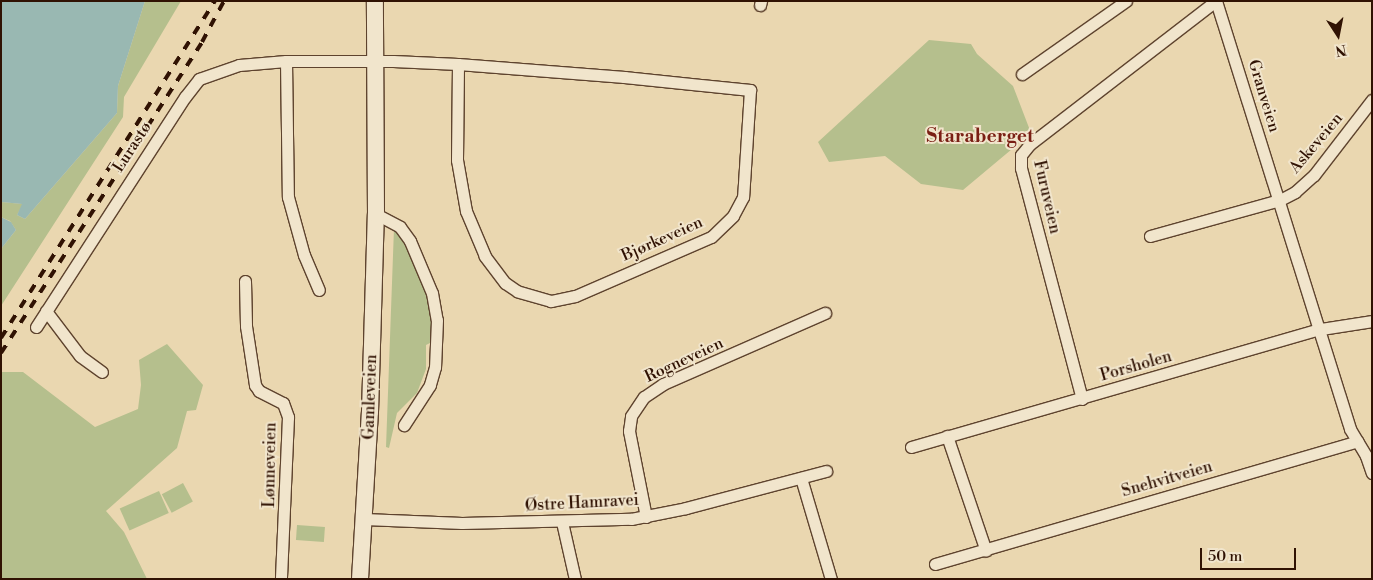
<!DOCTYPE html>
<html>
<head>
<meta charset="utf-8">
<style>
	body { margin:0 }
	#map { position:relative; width:1373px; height:580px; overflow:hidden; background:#ead7b0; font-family:"Libre Bodoni",serif }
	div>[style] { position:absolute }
	.green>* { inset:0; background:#b5bf8d; transform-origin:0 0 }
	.water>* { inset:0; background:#99b8b2 }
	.roads { filter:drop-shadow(1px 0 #5e432e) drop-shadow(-1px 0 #5e432e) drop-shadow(0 1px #5e432e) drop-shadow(0 -1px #5e432e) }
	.street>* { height:11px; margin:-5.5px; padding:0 5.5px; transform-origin:5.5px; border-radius:5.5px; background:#f1e5cc }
	.secondary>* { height:16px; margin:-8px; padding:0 8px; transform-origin:8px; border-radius:8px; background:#f1e5cc }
	.rail>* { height:4px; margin-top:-2px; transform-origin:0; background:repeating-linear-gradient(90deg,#301203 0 9px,transparent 0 18px) }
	span { translate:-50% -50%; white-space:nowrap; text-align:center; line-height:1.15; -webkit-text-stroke:4px #f1e5cc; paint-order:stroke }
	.street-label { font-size:16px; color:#301203 }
	.quarter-label { font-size:19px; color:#7a1f14; font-weight:700 }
	.frame { position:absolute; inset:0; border:2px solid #301203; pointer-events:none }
	.north { position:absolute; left:1313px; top:10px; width:50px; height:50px; -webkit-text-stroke:4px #f1e5cc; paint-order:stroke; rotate:169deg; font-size:14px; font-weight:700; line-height:20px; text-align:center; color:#301203 }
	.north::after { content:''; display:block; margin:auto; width:18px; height:22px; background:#301203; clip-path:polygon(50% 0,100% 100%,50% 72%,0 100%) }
	.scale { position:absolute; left:1200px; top:548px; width:96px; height:22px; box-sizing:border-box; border:2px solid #301203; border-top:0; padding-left:6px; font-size:15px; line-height:18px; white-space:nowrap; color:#301203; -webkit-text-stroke:4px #f1e5cc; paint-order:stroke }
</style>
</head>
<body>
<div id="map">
	<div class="green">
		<div style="clip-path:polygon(145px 1px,181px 1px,124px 97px,123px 117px,1px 306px,1px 249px,16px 230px,10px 221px,1px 217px,1px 202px,23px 204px,17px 215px,25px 219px,117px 113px,118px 86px)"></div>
		<div style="clip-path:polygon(929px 40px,971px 44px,977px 54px,1013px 86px,1031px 133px,963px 190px,921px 184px,885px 156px,829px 162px,818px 142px)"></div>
		<div style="clip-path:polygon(394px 228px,409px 246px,433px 311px,432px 342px,426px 345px,426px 369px,417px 393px,397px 413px,389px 448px,386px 447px)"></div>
		<div style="clip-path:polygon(167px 344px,203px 385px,196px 410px,187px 411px,177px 448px,106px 511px,124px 532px,147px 579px,1px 579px,1px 372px,23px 372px,95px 427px,138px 409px,141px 385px,139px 360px)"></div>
		<div style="left:183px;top:483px;width:21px;height:24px;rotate:62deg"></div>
		<div style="left:159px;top:491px;width:24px;height:43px;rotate:66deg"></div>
		<div style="left:297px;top:525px;width:28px;height:15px;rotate:4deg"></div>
	</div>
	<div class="water">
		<div style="clip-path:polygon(1px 1px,145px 1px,118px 86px,117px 113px,25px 219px,17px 215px,22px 204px,1px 202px)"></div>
		<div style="clip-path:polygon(1px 217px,11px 222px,16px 230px,1px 249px)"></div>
	</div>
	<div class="roads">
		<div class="street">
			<div style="left:1216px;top:1px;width:448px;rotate:72.6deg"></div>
			<div style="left:1350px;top:429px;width:31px;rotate:59deg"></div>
			<div style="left:1366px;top:456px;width:18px;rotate:71deg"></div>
			<div style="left:760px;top:5px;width:4px;rotate:-76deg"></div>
			<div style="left:286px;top:61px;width:136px;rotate:89.2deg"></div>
			<div style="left:288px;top:197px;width:60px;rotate:74.6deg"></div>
			<div style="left:304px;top:255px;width:38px;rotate:67deg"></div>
			<div style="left:1022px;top:74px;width:127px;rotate:-35.1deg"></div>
			<div style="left:376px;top:214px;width:27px;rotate:28deg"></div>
			<div style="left:400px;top:227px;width:17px;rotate:54deg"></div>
			<div style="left:410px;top:241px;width:56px;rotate:67.1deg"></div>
			<div style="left:432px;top:293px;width:27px;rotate:80deg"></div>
			<div style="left:437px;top:320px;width:47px;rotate:92.4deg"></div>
			<div style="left:435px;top:367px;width:19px;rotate:106deg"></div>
			<div style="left:430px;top:385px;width:48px;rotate:123deg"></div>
			<div style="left:1150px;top:236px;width:135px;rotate:-15.5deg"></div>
			<div style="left:1280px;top:200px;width:17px;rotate:-28deg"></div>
			<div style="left:1295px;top:192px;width:25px;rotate:-42deg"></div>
			<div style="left:1314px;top:175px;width:95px;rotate:-52.3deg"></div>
			<div style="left:245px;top:281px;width:45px;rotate:88.7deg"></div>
			<div style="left:246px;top:326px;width:60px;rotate:81.3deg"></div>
			<div style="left:255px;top:385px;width:7px;rotate:56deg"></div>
			<div style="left:259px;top:391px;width:27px;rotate:27deg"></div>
			<div style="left:283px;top:403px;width:15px;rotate:70deg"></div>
			<div style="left:288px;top:417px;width:162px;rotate:92.5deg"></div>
			<div style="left:46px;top:311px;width:56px;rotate:52.9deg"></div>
			<div style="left:80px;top:356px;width:27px;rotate:36deg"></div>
			<div style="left:36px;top:327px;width:274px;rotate:-57.1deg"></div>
			<div style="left:185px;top:97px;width:23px;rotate:-52deg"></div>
			<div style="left:199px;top:79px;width:42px;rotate:-19.3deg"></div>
			<div style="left:239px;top:65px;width:47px;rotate:-4.9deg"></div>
			<div style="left:286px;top:61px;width:107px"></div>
			<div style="left:393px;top:61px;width:65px;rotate:2.6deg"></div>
			<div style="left:458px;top:64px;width:167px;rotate:4.5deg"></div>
			<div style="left:624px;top:77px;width:127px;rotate:5.9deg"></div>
			<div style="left:750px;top:90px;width:107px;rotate:93.7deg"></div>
			<div style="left:743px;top:197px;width:21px;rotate:118deg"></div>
			<div style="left:733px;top:216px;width:30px;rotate:136deg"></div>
			<div style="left:711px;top:237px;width:148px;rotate:156.5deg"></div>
			<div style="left:575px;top:296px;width:25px;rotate:168deg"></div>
			<div style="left:551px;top:301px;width:35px;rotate:-164deg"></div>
			<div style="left:517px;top:291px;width:14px;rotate:-146deg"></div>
			<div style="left:505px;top:283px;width:34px;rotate:-127deg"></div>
			<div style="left:485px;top:256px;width:49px;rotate:-112.9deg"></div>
			<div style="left:466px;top:211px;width:52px;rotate:-100deg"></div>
			<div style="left:457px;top:160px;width:96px;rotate:-89.4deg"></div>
			<div style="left:1082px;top:399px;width:239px;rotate:-104.8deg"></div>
			<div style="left:1021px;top:168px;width:13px;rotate:-90deg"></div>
			<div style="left:1021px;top:155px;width:14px;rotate:-51deg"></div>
			<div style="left:1030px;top:144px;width:235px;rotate:-37.6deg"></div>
			<div style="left:947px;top:436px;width:121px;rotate:71.3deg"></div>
			<div style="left:911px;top:447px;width:427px;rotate:-16.1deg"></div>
			<div style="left:1321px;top:329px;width:52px;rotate:-8.9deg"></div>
			<div style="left:801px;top:478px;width:105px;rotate:73.5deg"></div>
			<div style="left:646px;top:517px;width:88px;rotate:-101.2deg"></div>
			<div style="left:629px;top:431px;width:15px;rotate:-82deg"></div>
			<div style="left:631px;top:416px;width:23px;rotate:-56deg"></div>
			<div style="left:644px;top:397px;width:23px;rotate:-34deg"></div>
			<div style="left:663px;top:384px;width:177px;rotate:-23.7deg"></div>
			<div style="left:364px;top:519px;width:98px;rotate:2.3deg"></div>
			<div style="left:462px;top:523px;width:169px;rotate:-1.4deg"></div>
			<div style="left:631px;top:519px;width:56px;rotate:-11.3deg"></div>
			<div style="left:686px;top:508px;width:145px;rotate:-14.8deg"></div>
			<div style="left:562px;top:522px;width:58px;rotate:77.2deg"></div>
			<div style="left:935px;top:564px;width:440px;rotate:-16.2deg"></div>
		</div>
		<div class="secondary">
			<div style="left:360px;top:579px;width:167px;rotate:-86.6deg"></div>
			<div style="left:370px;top:412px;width:198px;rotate:-88.3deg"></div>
			<div style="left:376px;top:214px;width:213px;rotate:-90.3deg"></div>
		</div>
	</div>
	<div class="rail">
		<div style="left:1px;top:338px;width:399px;rotate:-57.6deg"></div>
		<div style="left:1px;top:353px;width:370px;rotate:-57.1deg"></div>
		<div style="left:202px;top:42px;width:47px;rotate:-61.8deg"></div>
	</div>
	<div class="street-label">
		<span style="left:1264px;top:96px;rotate:73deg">Granveien</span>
		<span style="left:1316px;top:143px;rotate:-50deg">Askeveien</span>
		<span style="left:132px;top:147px;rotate:-57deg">Lurastø</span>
		<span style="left:1047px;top:197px;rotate:77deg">Furuveien</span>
		<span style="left:662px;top:239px;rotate:-24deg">Bjørkeveien</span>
		<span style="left:684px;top:360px;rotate:-25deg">Rogneveien</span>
		<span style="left:1136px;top:366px;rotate:-16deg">Porsholen</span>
		<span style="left:370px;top:397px;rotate:-88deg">Gamleveien</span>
		<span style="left:270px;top:465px;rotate:-89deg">Lønneveien</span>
		<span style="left:1167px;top:479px;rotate:-16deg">Snehvitveien</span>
		<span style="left:582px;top:503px;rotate:-3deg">Østre Hamravei</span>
	</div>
	<div class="quarter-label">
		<span style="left:980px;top:137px">Staraberget</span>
	</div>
	<div class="frame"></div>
	<div class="north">N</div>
	<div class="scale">50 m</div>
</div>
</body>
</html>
